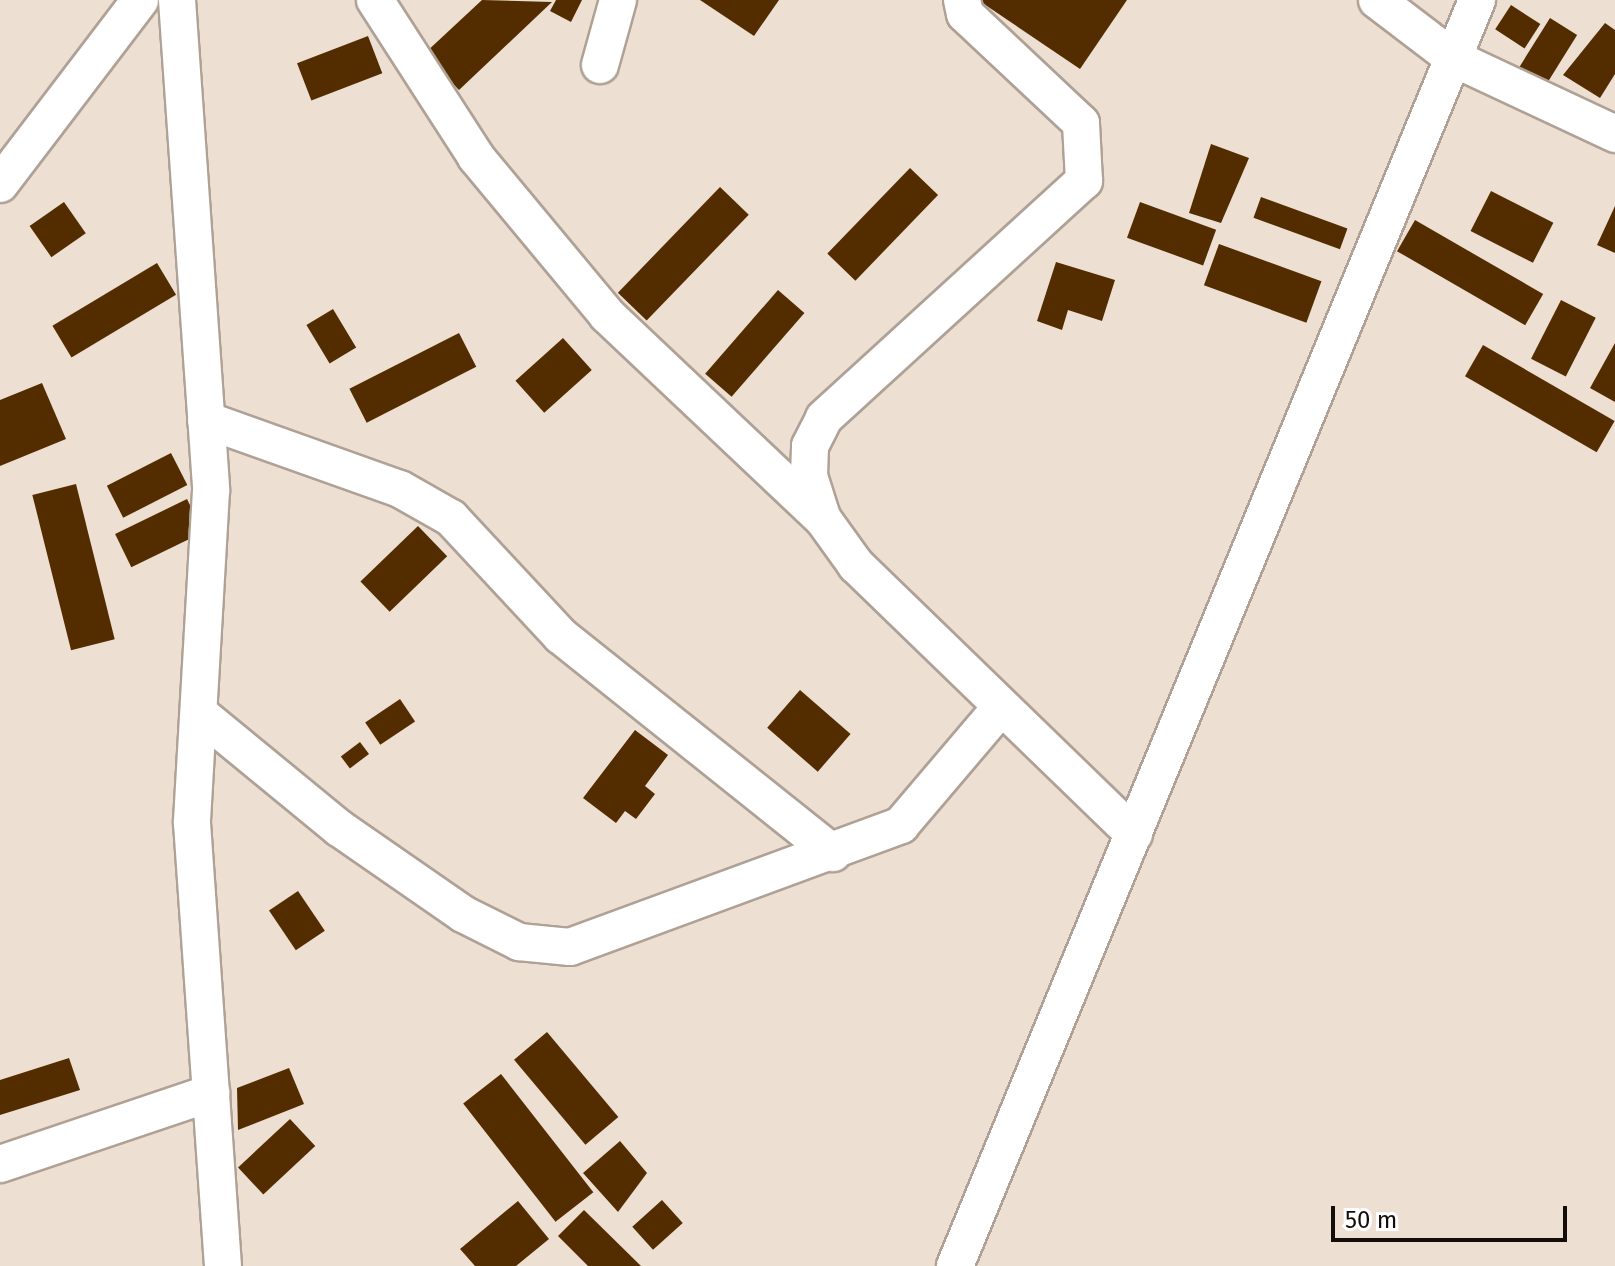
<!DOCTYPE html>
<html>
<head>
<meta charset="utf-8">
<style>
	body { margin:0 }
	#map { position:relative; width:1615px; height:1266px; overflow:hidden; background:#eedfd3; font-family:"Fira Sans",sans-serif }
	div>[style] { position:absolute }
	.building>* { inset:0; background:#532d00; transform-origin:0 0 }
	.roads { filter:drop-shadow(2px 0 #afa195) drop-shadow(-2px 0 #afa195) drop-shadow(0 2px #afa195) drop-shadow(0 -2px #afa195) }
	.minor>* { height:36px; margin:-18px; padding:0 18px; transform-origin:18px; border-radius:18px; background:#fff }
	span { translate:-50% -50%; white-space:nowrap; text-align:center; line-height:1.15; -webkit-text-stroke:8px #fff; paint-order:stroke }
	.scale { position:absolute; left:1331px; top:1206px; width:236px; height:36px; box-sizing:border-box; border:4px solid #130e0a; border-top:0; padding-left:10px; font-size:24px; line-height:28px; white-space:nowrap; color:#130e0a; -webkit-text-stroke:6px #fff; paint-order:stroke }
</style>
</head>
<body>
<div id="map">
	<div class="building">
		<div style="clip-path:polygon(482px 0,552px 2px,459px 90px,424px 54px)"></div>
		<div style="clip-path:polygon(556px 0,582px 0,571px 22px,550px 11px)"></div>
		<div style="clip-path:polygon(700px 0,779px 0,754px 36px)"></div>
		<div style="clip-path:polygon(978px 0,1127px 0,1080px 69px)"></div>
		<div style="left:1511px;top:5px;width:35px;height:29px;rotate:33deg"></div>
		<div style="left:1550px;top:18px;width:32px;height:58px;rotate:32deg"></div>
		<div style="clip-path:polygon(1605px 23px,1615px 30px,1615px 74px,1600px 98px,1563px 75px)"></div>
		<div style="left:368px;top:36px;width:40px;height:76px;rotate:69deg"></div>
		<div style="clip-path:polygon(1211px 144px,1249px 158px,1221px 223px,1189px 213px)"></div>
		<div style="left:910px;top:168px;width:39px;height:119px;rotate:44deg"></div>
		<div style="left:720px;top:187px;width:40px;height:147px;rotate:44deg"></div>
		<div style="left:1491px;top:191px;width:70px;height:45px;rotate:27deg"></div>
		<div style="left:1261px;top:197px;width:92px;height:22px;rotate:20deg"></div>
		<div style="left:64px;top:202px;width:38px;height:42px;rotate:55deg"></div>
		<div style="left:1140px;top:202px;width:81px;height:38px;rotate:20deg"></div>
		<div style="clip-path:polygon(1615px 206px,1615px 253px,1597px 245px)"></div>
		<div style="left:1415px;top:220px;width:148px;height:36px;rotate:30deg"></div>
		<div style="left:1219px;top:244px;width:109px;height:44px;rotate:20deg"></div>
		<div style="clip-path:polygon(1056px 262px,1115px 280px,1102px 321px,1068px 310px,1062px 330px,1037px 321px)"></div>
		<div style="left:157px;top:263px;width:37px;height:122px;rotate:59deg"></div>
		<div style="left:778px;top:290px;width:35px;height:111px;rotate:41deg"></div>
		<div style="left:1561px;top:300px;width:39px;height:66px;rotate:27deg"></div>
		<div style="left:333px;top:309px;width:45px;height:31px;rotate:59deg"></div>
		<div style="left:459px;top:333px;width:38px;height:123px;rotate:63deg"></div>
		<div style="left:563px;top:338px;width:43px;height:64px;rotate:48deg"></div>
		<div style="clip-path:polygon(1615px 343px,1615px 402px,1590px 388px)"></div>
		<div style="left:1483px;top:345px;width:152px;height:36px;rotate:30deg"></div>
		<div style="clip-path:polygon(42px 383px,66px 439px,0 466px,0 400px)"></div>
		<div style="left:171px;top:453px;width:36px;height:72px;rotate:63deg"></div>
		<div style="left:76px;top:484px;width:160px;height:45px;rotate:76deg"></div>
		<div style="left:187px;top:499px;width:37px;height:80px;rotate:64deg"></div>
		<div style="left:418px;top:526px;width:42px;height:80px;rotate:46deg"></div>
		<div style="left:800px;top:690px;width:67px;height:50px;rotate:41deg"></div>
		<div style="left:400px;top:699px;width:27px;height:42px;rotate:56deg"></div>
		<div style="clip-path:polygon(635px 730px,668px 755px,645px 786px,655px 794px,636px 819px,625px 811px,616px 823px,583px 798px)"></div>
		<div style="left:360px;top:742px;width:15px;height:24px;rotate:53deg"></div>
		<div style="left:298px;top:891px;width:48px;height:35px;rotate:56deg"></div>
		<div style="left:547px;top:1032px;width:111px;height:43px;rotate:50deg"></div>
		<div style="clip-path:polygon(69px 1058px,80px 1090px,0 1115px,0 1080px)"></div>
		<div style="clip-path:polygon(289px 1068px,304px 1104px,238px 1130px,237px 1088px)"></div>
		<div style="left:501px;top:1074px;width:150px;height:48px;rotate:52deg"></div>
		<div style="left:290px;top:1119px;width:37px;height:71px;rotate:47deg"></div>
		<div style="clip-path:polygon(620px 1141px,647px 1173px,618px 1212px,583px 1173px)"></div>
		<div style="left:662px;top:1200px;width:31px;height:40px;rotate:48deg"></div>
		<div style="clip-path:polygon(518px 1201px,549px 1239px,516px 1266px,475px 1266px,460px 1249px)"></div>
		<div style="clip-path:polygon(584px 1210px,641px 1266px,588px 1266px,558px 1236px)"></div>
	</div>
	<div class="roads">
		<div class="minor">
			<div style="left:177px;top:0;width:492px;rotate:86deg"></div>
			<div style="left:211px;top:491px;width:333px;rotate:93.3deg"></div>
			<div style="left:192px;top:823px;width:444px;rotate:86deg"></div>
			<div style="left:375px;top:0;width:187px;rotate:57.2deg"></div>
			<div style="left:476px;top:157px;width:205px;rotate:50.3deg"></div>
			<div style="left:607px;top:315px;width:297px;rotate:43.4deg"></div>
			<div style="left:823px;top:519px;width:57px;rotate:54.3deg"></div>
			<div style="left:856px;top:565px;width:387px;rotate:44.1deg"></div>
			<div style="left:1377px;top:0;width:96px;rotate:37.3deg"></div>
			<div style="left:1453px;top:58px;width:179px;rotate:25.1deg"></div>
			<div style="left:600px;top:65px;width:67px;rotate:-74.5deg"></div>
			<div style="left:0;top:184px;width:231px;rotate:-52.7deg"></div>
			<div style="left:206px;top:420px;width:206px;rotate:19.6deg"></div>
			<div style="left:400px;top:489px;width:59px;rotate:29.6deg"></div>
			<div style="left:451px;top:518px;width:161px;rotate:47deg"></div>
			<div style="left:561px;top:636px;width:348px;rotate:38.6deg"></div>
			<div style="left:822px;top:517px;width:43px;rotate:-107.6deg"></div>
			<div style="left:809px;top:476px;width:30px;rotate:-88deg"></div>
			<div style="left:810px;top:446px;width:31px;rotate:-63deg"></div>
			<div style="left:824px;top:418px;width:352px;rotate:-42.4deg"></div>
			<div style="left:1084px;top:181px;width:58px;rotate:-93deg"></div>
			<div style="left:1081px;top:123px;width:159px;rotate:-136.8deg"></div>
			<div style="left:965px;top:14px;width:14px;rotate:-102deg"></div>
			<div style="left:199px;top:713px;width:181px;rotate:39.4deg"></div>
			<div style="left:339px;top:828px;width:151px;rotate:34.7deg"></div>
			<div style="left:463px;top:914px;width:63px;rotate:26.6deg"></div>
			<div style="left:519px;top:942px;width:51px;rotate:5.6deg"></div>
			<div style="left:570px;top:947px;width:353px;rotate:-20.2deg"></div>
			<div style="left:901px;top:825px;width:155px;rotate:-49.7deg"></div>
			<div style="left:0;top:1164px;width:223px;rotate:-18.6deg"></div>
			<div style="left:955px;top:1266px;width:1369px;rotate:-67.59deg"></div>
		</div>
	</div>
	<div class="scale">50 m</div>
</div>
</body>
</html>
